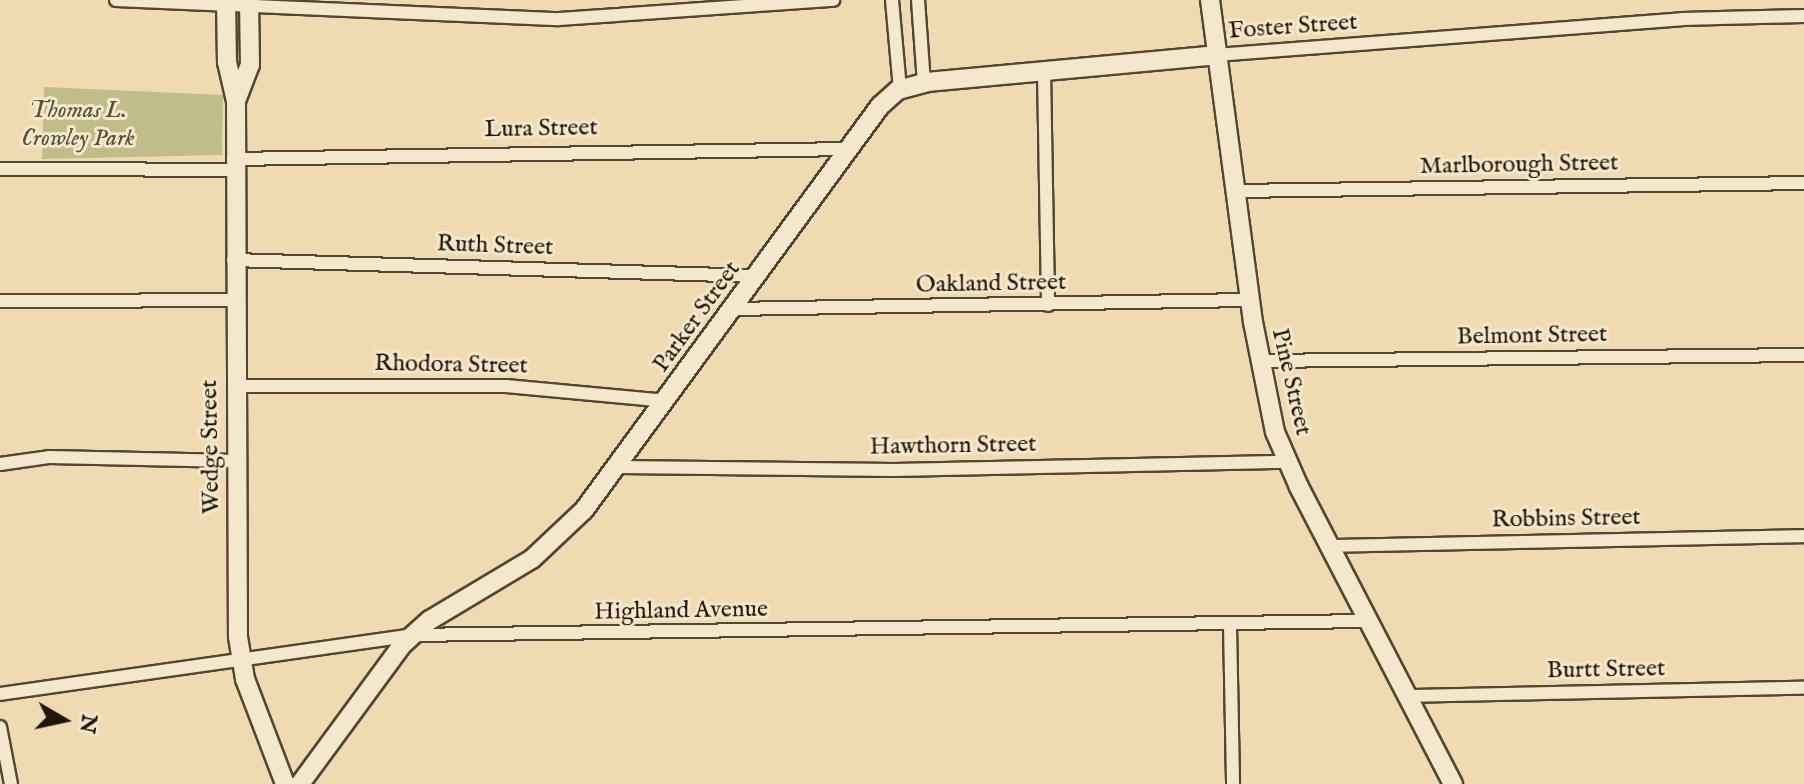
<!DOCTYPE html>
<html>
<head>
<meta charset="utf-8">
<style>
	body { margin:0 }
	#map { position:relative; width:1804px; height:784px; overflow:hidden; background:#f0dab1; font-family:"IM FELL English",serif }
	div>[style] { position:absolute }
	.green>* { inset:0; background:#bfbe88 }
	.roads { filter:drop-shadow(2px 0 #524734) drop-shadow(-2px 0 #524734) drop-shadow(0 2px #524734) drop-shadow(0 -2px #524734) }
	.street>* { height:12px; margin:-6px; padding:0 6px; transform-origin:6px; border-radius:6px; background:#f5e7cc }
	.secondary>* { height:18px; margin:-9px; padding:0 9px; transform-origin:9px; border-radius:9px; background:#f5e7cc }
	span { translate:-50% -50%; white-space:nowrap; text-align:center; line-height:1.15; -webkit-text-stroke:6px #f5e7cc; paint-order:stroke }
	.street-label { font-size:24px; color:#1e160a }
	.park-label { font-size:24px; color:#565136; font-style:italic }
	.north { position:absolute; left:24px; top:680px; width:80px; height:80px; -webkit-text-stroke:6px #f5e7cc; paint-order:stroke; rotate:99deg; font-size:22px; font-weight:700; line-height:32px; text-align:center; color:#1e160a }
	.north::after { content:''; display:block; margin:auto; width:28px; height:36px; background:#1e160a; clip-path:polygon(50% 0,100% 100%,50% 72%,0 100%) }
</style>
</head>
<body>
<div id="map">
	<div class="green">
		<div style="clip-path:polygon(44px 87px,223px 95px,222px 155px,42px 159px)"></div>
	</div>
	<div class="roads">
		<div class="street">
			<div style="left:116px;top:0;width:443px;rotate:2.5deg"></div>
			<div style="left:559px;top:19px;width:275px;rotate:-4deg"></div>
			<div style="left:892px;top:0;width:90px;rotate:84.9deg"></div>
			<div style="left:918px;top:0;width:83px;rotate:85.9deg"></div>
			<div style="left:1216px;top:55px;width:467px;rotate:-4.4deg"></div>
			<div style="left:1682px;top:19px;width:122px;rotate:-1.4deg"></div>
			<div style="left:1044px;top:71px;width:234px;rotate:89deg"></div>
			<div style="left:233px;top:159px;width:616px;rotate:-0.93deg"></div>
			<div style="left:0;top:169px;width:233px;rotate:0.2deg"></div>
			<div style="left:1234px;top:191px;width:570px;rotate:-0.8deg"></div>
			<div style="left:233px;top:260px;width:523px;rotate:1.75deg"></div>
			<div style="left:0;top:301px;width:234px;rotate:-0.2deg"></div>
			<div style="left:732px;top:309px;width:517px;rotate:-1deg"></div>
			<div style="left:1260px;top:361px;width:544px;rotate:-0.63deg"></div>
			<div style="left:234px;top:386px;width:272px"></div>
			<div style="left:506px;top:386px;width:162px;rotate:5.3deg"></div>
			<div style="left:0;top:464px;width:49px;rotate:-8.1deg"></div>
			<div style="left:49px;top:457px;width:186px;rotate:1.2deg"></div>
			<div style="left:619px;top:467px;width:275px;rotate:0.6deg"></div>
			<div style="left:894px;top:470px;width:393px;rotate:-1.2deg"></div>
			<div style="left:1329px;top:546px;width:475px;rotate:-1.2deg"></div>
			<div style="left:1230px;top:625px;width:159px;rotate:88.9deg"></div>
			<div style="left:0;top:694px;width:416px;rotate:-8.1deg"></div>
			<div style="left:412px;top:635px;width:956px;rotate:-0.84deg"></div>
			<div style="left:1408px;top:696px;width:396px;rotate:-1.2deg"></div>
			<div style="left:0;top:727px;width:58px;rotate:79.1deg"></div>
		</div>
		<div class="secondary">
			<div style="left:226px;top:0;width:62px;rotate:89.1deg"></div>
			<div style="left:227px;top:62px;width:40px;rotate:77deg"></div>
			<div style="left:236px;top:101px;width:536px;rotate:89.79deg"></div>
			<div style="left:238px;top:637px;width:43px;rotate:80.5deg"></div>
			<div style="left:245px;top:679px;width:112px;rotate:69.1deg"></div>
			<div style="left:1210px;top:0;width:325px;rotate:82.4deg"></div>
			<div style="left:1253px;top:322px;width:112px;rotate:78.7deg"></div>
			<div style="left:1275px;top:432px;width:60px;rotate:66.4deg"></div>
			<div style="left:1299px;top:487px;width:335px;rotate:62.6deg"></div>
			<div style="left:236px;top:101px;width:39px;rotate:-69deg"></div>
			<div style="left:250px;top:65px;width:65px;rotate:-90.9deg"></div>
			<div style="left:300px;top:784px;width:174px;rotate:-53.7deg"></div>
			<div style="left:403px;top:644px;width:36px;rotate:-42deg"></div>
			<div style="left:430px;top:620px;width:119px;rotate:-30.9deg"></div>
			<div style="left:532px;top:559px;width:71px;rotate:-43.3deg"></div>
			<div style="left:584px;top:510px;width:501px;rotate:-53.77deg"></div>
			<div style="left:880px;top:106px;width:24px;rotate:-42deg"></div>
			<div style="left:898px;top:90px;width:30px;rotate:-15deg"></div>
			<div style="left:927px;top:82px;width:290px;rotate:-5.3deg"></div>
		</div>
	</div>
	<div class="street-label">
		<span style="left:1293px;top:27px;rotate:-4deg">Foster Street</span>
		<span style="left:541px;top:129px;rotate:-1deg">Lura Street</span>
		<span style="left:1519px;top:165px;rotate:-1deg">Marlborough Street</span>
		<span style="left:495px;top:246px;rotate:2deg">Ruth Street</span>
		<span style="left:991px;top:284px;rotate:-1deg">Oakland Street</span>
		<span style="left:697px;top:317px;rotate:-54deg">Parker Street</span>
		<span style="left:1532px;top:336px;rotate:-1deg">Belmont Street</span>
		<span style="left:451px;top:365px;rotate:1deg">Rhodora Street</span>
		<span style="left:1291px;top:382px;rotate:77deg">Pine Street</span>
		<span style="left:953px;top:446px;rotate:-1deg">Hawthorn Street</span>
		<span style="left:211px;top:447px;rotate:-91deg">Wedge Street</span>
		<span style="left:1566px;top:519px;rotate:-1deg">Robbins Street</span>
		<span style="left:681px;top:611px;rotate:-1deg">Highland Avenue</span>
		<span style="left:1606px;top:670px;rotate:-1deg">Burtt Street</span>
	</div>
	<div class="park-label">
		<span style="left:78px;top:125px">Thomas L.<br>Crowley Park</span>
	</div>
	<div class="north">N</div>
</div>
</body>
</html>
